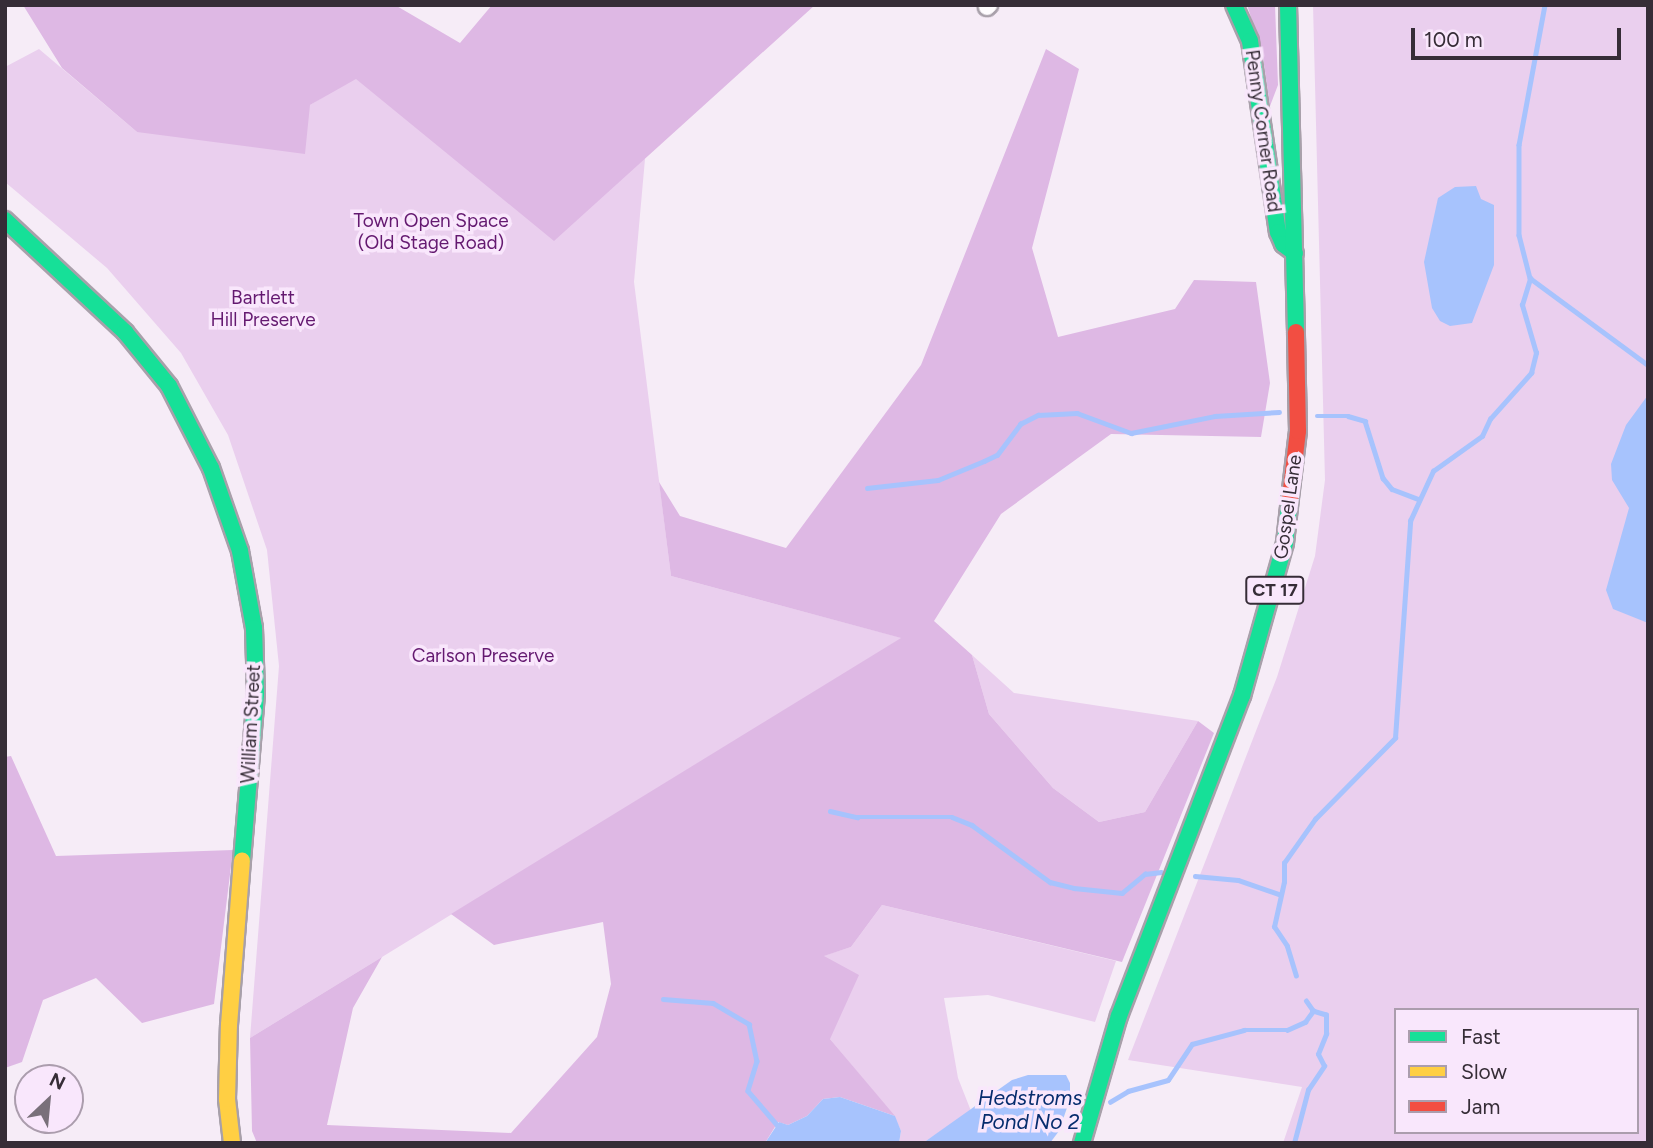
<!DOCTYPE html>
<html>
<head>
<meta charset="utf-8">
<style>
	body { margin:0 }
	#map { position:relative; width:1653px; height:1148px; overflow:hidden; background:#f6ecf7; font-family:Figtree,sans-serif }
	div>[style] { position:absolute }
	.green>* { inset:0; background:#eacfee }
	.forest>* { inset:0; background:#deb8e4 }
	.water>* { inset:0; background:#a7c3fd }
	.stream>* { height:4.5px; margin:-2.25px; padding:0 2.25px; transform-origin:2.25px; border-radius:2.25px; background:#a7c3fd }
	.roads { filter:drop-shadow(2px 0 #a8a0aa) drop-shadow(-2px 0 #a8a0aa) drop-shadow(0 2px #a8a0aa) drop-shadow(0 -2px #a8a0aa) }
	.street>* { height:16px; margin:-8px; padding:0 8px; transform-origin:8px; border-radius:8px; background:#fefcfe }
	.fast>* { height:16px; margin:-8px; padding:0 8px; transform-origin:8px; border-radius:8px; background:#16e098 }
	.slow>* { height:16px; margin:-8px; padding:0 8px; transform-origin:8px; border-radius:8px; background:#ffcf43 }
	.jam>* { height:16px; margin:-8px; padding:0 8px; transform-origin:8px; border-radius:8px; background:#f24e42 }
	span { translate:-50% -50%; white-space:nowrap; text-align:center; line-height:1.15; -webkit-text-stroke:7px #f9e7fc; paint-order:stroke }
	.shield-label span { padding:2px 5px; background:#f9e7fc; border:2px solid; border-radius:5px; -webkit-text-stroke-width:0 }
	.shield-label { font-size:18px; color:#362d37; font-weight:700 }
	.street-label { font-size:19px; color:#362d37 }
	.park-label { font-size:19px; color:#641970 }
	.water-label { font-size:21px; color:#062c6d; font-style:italic }
	.frame { position:absolute; inset:0; border:7px solid #362d37; pointer-events:none }
	.legend { position:absolute; left:1394px; top:1008px; width:245px; height:126px; box-sizing:border-box; background:#f9e7fc; border:2px solid #ab9dad; margin:0; padding:9px 12px; list-style:none; font-size:21px; color:#362d37 }
	.legend li { display:flex; align-items:center; gap:14px; height:35px }
	.legend b { width:35px; border:2px solid #ab9dad }
	.north { position:absolute; left:14px; top:1064px; width:70px; height:70px; box-sizing:border-box; background:#f9e7fc; border:2px solid #ab9dad; border-radius:50%; rotate:26deg; font-size:19px; font-weight:700; line-height:28px; text-align:center; color:#362d37 }
	.north::after { content:''; display:block; margin:auto; width:24px; height:32px; background:#79707a; clip-path:polygon(50% 0,100% 100%,50% 72%,0 100%) }
	.scale { position:absolute; left:1411px; top:28px; width:210px; height:32px; box-sizing:border-box; border:4px solid #362d37; border-top:0; padding-left:9px; font-size:21px; line-height:24px; white-space:nowrap; color:#362d37; -webkit-text-stroke:5px #f9e7fc; paint-order:stroke }
</style>
</head>
<body>
<div id="map">
	<div class="green">
		<div style="clip-path:polygon(evenodd,1313px 5px,1648px 5px,1648px 1143px,1283px 1143px,1302px 1087px,1128px 1060px,1277px 677px,1315px 556px,1325px 480px,1313px 5px,1396px 1010px,1637px 1010px,1637px 1132px,1396px 1132px,1396px 1010px)"></div>
		<div style="clip-path:polygon(39px 49px,137px 132px,310px 105px,328px 94px,338px 71px,645px 159px,634px 282px,671px 576px,902px 638px,250px 1038px,279px 666px,267px 550px,228px 435px,181px 353px,107px 268px,5px 182px,5px 67px)"></div>
		<div style="clip-path:polygon(972px 655px,1014px 693px,1198px 721px,1145px 812px,1099px 822px,1053px 788px,989px 714px)"></div>
		<div style="clip-path:polygon(882px 905px,1116px 961px,1095px 1022px,988px 995px,944px 998px,958px 1078px,971px 1111px,923px 1143px,899px 1143px,901px 1131px,894px 1116px,830px 1039px,823px 956px,851px 947px)"></div>
	</div>
	<div class="forest">
		<div style="clip-path:polygon(23px 5px,395px 5px,460px 43px,492px 5px,815px 5px,554px 241px,356px 79px,310px 105px,305px 154px,137px 132px,62px 68px)"></div>
		<div style="clip-path:polygon(1247px 5px,1275px 5px,1278px 85px,1270px 106px,1262px 51px)"></div>
		<div style="clip-path:polygon(1046px 49px,1079px 69px,1032px 248px,1058px 337px,1175px 309px,1194px 280px,1256px 282px,1270px 383px,1261px 437px,1111px 434px,1001px 514px,934px 621px,972px 655px,989px 714px,1053px 788px,1099px 822px,1145px 812px,1198px 721px,1214px 733px,1122px 962px,882px 905px,851px 947px,824px 956px,859px 975px,830px 1039px,895px 1116px,840px 1097px,823px 1099px,807px 1116px,788px 1125px,778px 1122px,765px 1143px,257px 1143px,252px 1131px,250px 1038px,382px 957px,353px 1008px,327px 1125px,511px 1133px,597px 1037px,611px 984px,603px 922px,494px 945px,451px 914px,901px 638px,671px 576px,659px 482px,680px 516px,786px 548px,921px 365px)"></div>
		<div style="clip-path:polygon(11px 756px,56px 856px,233px 850px,214px 1004px,142px 1023px,96px 978px,43px 1000px,22px 1062px,5px 1068px,5px 757px)"></div>
	</div>
	<div class="water">
		<div style="clip-path:polygon(1476px 186px,1481px 199px,1494px 205px,1494px 265px,1472px 323px,1450px 326px,1440px 321px,1432px 308px,1424px 262px,1438px 198px,1455px 187px)"></div>
		<div style="clip-path:polygon(1648px 395px,1648px 623px,1613px 609px,1606px 590px,1629px 508px,1612px 480px,1611px 464px,1626px 425px)"></div>
		<div style="clip-path:polygon(1028px 1075px,1066px 1075px,1070px 1083px,1070px 1099px,1059px 1131px,1050px 1143px,923px 1143px,1012px 1080px)"></div>
		<div style="clip-path:polygon(840px 1097px,895px 1116px,901px 1131px,899px 1143px,765px 1143px,779px 1122px,788px 1125px,807px 1116px,823px 1099px)"></div>
	</div>
	<div class="stream">
		<div style="left:1545px;top:5px;width:142px;rotate:100.5deg"></div>
		<div style="left:1519px;top:145px;width:90px;rotate:90deg"></div>
		<div style="left:1519px;top:235px;width:44px;rotate:75.7deg"></div>
		<div style="left:1530px;top:278px;width:147px;rotate:36.4deg"></div>
		<div style="left:1317px;top:416px;width:31px"></div>
		<div style="left:1348px;top:416px;width:18px;rotate:16deg"></div>
		<div style="left:1365px;top:421px;width:60px;rotate:72.5deg"></div>
		<div style="left:1383px;top:478px;width:14px;rotate:51deg"></div>
		<div style="left:1392px;top:489px;width:28px;rotate:21deg"></div>
		<div style="left:867px;top:488px;width:71px;rotate:-6.4deg"></div>
		<div style="left:938px;top:480px;width:50px;rotate:-22.4deg"></div>
		<div style="left:984px;top:461px;width:14px;rotate:-25deg"></div>
		<div style="left:997px;top:455px;width:39px;rotate:-53deg"></div>
		<div style="left:1020px;top:424px;width:20px;rotate:-27deg"></div>
		<div style="left:1038px;top:415px;width:39px;rotate:-3deg"></div>
		<div style="left:1077px;top:413px;width:58px;rotate:20.3deg"></div>
		<div style="left:1131px;top:433px;width:86px;rotate:-11.4deg"></div>
		<div style="left:1215px;top:416px;width:64px;rotate:-3.6deg"></div>
		<div style="left:830px;top:811px;width:28px;rotate:13deg"></div>
		<div style="left:857px;top:817px;width:95px"></div>
		<div style="left:952px;top:817px;width:22px;rotate:22deg"></div>
		<div style="left:972px;top:825px;width:97px;rotate:36.2deg"></div>
		<div style="left:1050px;top:882px;width:25px;rotate:14deg"></div>
		<div style="left:1074px;top:888px;width:48px;rotate:5.9deg"></div>
		<div style="left:1122px;top:893px;width:30px;rotate:-40deg"></div>
		<div style="left:1145px;top:874px;width:16px;rotate:-7deg"></div>
		<div style="left:1195px;top:876px;width:43px;rotate:5.3deg"></div>
		<div style="left:1238px;top:880px;width:43px;rotate:18.9deg"></div>
		<div style="left:1296px;top:976px;width:31px;rotate:-107deg"></div>
		<div style="left:1287px;top:946px;width:23px;rotate:-124deg"></div>
		<div style="left:1274px;top:927px;width:46px;rotate:-77.5deg"></div>
		<div style="left:1284px;top:882px;width:19px;rotate:-90deg"></div>
		<div style="left:1284px;top:863px;width:54px;rotate:-54.8deg"></div>
		<div style="left:1315px;top:819px;width:114px;rotate:-45.4deg"></div>
		<div style="left:1395px;top:738px;width:218px;rotate:-86deg"></div>
		<div style="left:1410px;top:521px;width:55px;rotate:-65.3deg"></div>
		<div style="left:1433px;top:471px;width:60px;rotate:-35.5deg"></div>
		<div style="left:1482px;top:436px;width:19px;rotate:-65deg"></div>
		<div style="left:1490px;top:419px;width:62px;rotate:-48.3deg"></div>
		<div style="left:1531px;top:373px;width:21px;rotate:-76deg"></div>
		<div style="left:1536px;top:353px;width:50px;rotate:-106.3deg"></div>
		<div style="left:1522px;top:305px;width:28px;rotate:-73deg"></div>
		<div style="left:663px;top:999px;width:50px;rotate:4.6deg"></div>
		<div style="left:713px;top:1003px;width:42px;rotate:30.3deg"></div>
		<div style="left:749px;top:1024px;width:38px;rotate:78deg"></div>
		<div style="left:757px;top:1061px;width:31px;rotate:107deg"></div>
		<div style="left:748px;top:1091px;width:48px;rotate:49.3deg"></div>
		<div style="left:1110px;top:1102px;width:21px;rotate:-31deg"></div>
		<div style="left:1128px;top:1091px;width:41px;rotate:-15.4deg"></div>
		<div style="left:1168px;top:1080px;width:43px;rotate:-56.3deg"></div>
		<div style="left:1192px;top:1044px;width:54px;rotate:-15.1deg"></div>
		<div style="left:1244px;top:1030px;width:43px"></div>
		<div style="left:1287px;top:1030px;width:20px;rotate:-24deg"></div>
		<div style="left:1305px;top:1022px;width:14px;rotate:-54deg"></div>
		<div style="left:1294px;top:1143px;width:55px;rotate:-75.2deg"></div>
		<div style="left:1308px;top:1090px;width:29px;rotate:-56deg"></div>
		<div style="left:1324px;top:1066px;width:13px;rotate:-117deg"></div>
		<div style="left:1318px;top:1054px;width:22px;rotate:-68deg"></div>
		<div style="left:1326px;top:1034px;width:19px;rotate:-90deg"></div>
		<div style="left:1326px;top:1015px;width:14px;rotate:-163deg"></div>
		<div style="left:1313px;top:1011px;width:12px;rotate:-125deg"></div>
	</div>
	<div class="roads">
		<div class="street">
			<div style="left:987px;top:7px;width:3px;rotate:-45deg"></div>
		</div>
		<div class="fast">
			<div style="left:1234px;top:5px;width:39px;rotate:66deg"></div>
			<div style="left:1250px;top:41px;width:193px;rotate:81.7deg"></div>
			<div style="left:1278px;top:232px;width:13px;rotate:67deg"></div>
			<div style="left:1283px;top:244px;width:15px;rotate:37deg"></div>
			<div style="left:1288px;top:5px;width:327px;rotate:88.6deg"></div>
			<div style="left:5px;top:220px;width:164px;rotate:43deg"></div>
			<div style="left:125px;top:332px;width:70px;rotate:50.8deg"></div>
			<div style="left:169px;top:386px;width:92px;rotate:62.9deg"></div>
			<div style="left:211px;top:468px;width:88px;rotate:70.7deg"></div>
			<div style="left:240px;top:551px;width:78px;rotate:79.7deg"></div>
			<div style="left:254px;top:628px;width:66px;rotate:88.3deg"></div>
			<div style="left:256px;top:694px;width:168px;rotate:94.8deg"></div>
			<div style="left:1082px;top:1143px;width:132px;rotate:-73.8deg"></div>
			<div style="left:1119px;top:1016px;width:343px;rotate:-69deg"></div>
			<div style="left:1242px;top:696px;width:159px;rotate:-74.3deg"></div>
			<div style="left:1285px;top:543px;width:45px;rotate:-83.7deg"></div>
		</div>
		<div class="slow">
			<div style="left:232px;top:1143px;width:44px;rotate:-96.5deg"></div>
			<div style="left:227px;top:1099px;width:74px;rotate:-88.5deg"></div>
			<div style="left:229px;top:1025px;width:165px;rotate:-85.5deg"></div>
		</div>
		<div class="jam">
			<div style="left:1290px;top:498px;width:67px;rotate:-83.2deg"></div>
			<div style="left:1298px;top:431px;width:99px;rotate:-91.2deg"></div>
		</div>
	</div>
	<div class="shield-label">
		<span style="left:1275px;top:590px">CT 17</span>
	</div>
	<div class="street-label">
		<span style="left:1263px;top:131px;rotate:82deg">Penny Corner Road</span>
		<span style="left:1288px;top:507px;rotate:-82deg">Gospel Lane</span>
		<span style="left:251px;top:724px;rotate:-87deg">William Street</span>
	</div>
	<div class="park-label">
		<span style="left:431px;top:232px">Town Open Space<br>(Old Stage Road)</span>
		<span style="left:263px;top:309px">Bartlett<br>Hill Preserve</span>
		<span style="left:483px;top:656px">Carlson Preserve</span>
	</div>
	<div class="water-label">
		<span style="left:1030px;top:1110px">Hedstroms<br>Pond No 2</span>
	</div>
	<div class="frame"></div>
	<ul class="legend">
	<li><b style="height:9px;background:#16e098"></b>Fast</li>
	<li><b style="height:9px;background:#ffcf43"></b>Slow</li>
	<li><b style="height:9px;background:#f24e42"></b>Jam</li>
	</ul>
	<div class="north">N</div>
	<div class="scale">100 m</div>
</div>
</body>
</html>
